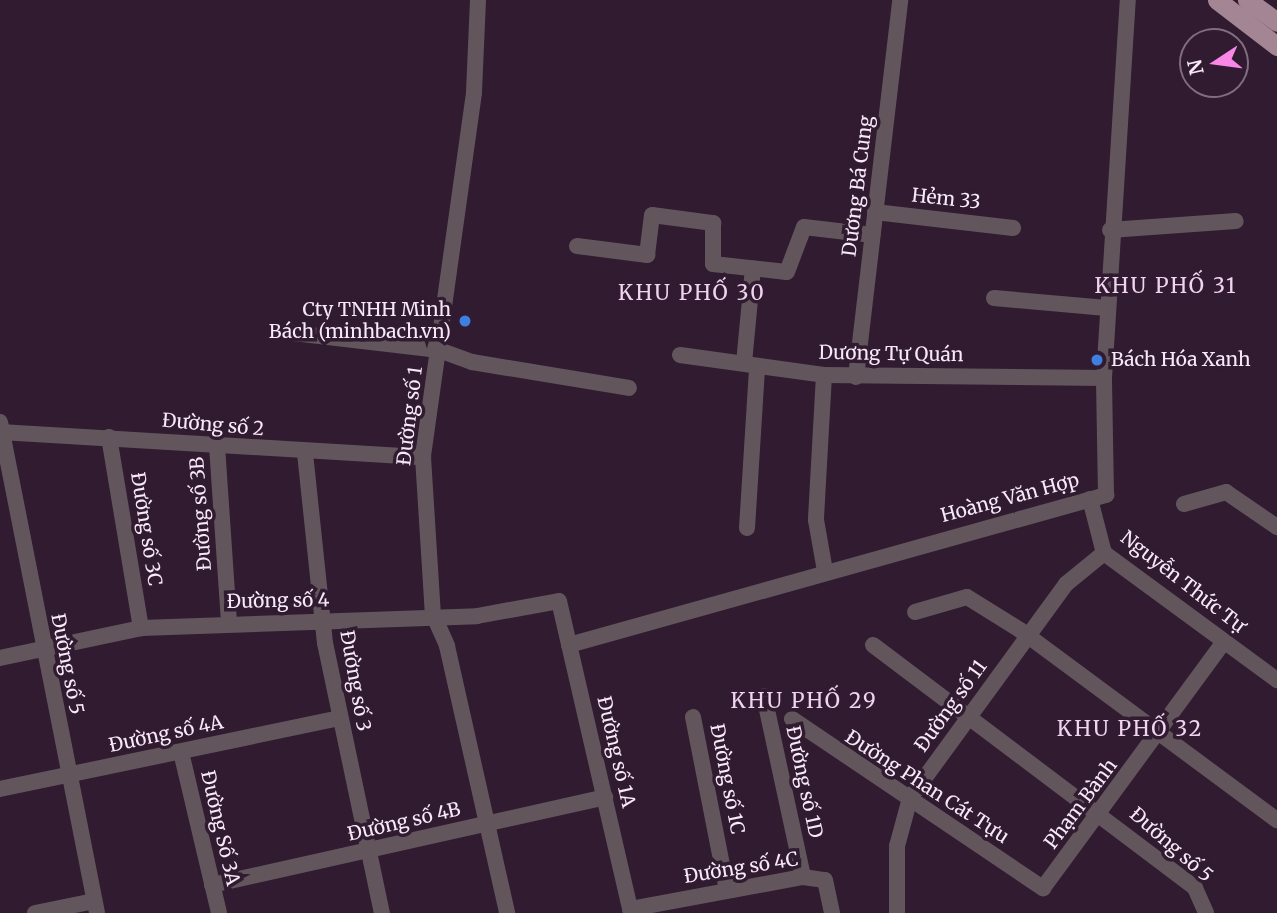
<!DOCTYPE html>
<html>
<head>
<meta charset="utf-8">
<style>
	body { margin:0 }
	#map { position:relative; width:1277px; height:913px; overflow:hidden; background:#301b30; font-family:Merriweather,serif }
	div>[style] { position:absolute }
	.minor>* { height:16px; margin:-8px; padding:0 8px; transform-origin:8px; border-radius:8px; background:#63555c }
	.major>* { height:19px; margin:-9.5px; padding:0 9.5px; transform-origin:9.5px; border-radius:9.5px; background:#a38594 }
	.dots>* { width:19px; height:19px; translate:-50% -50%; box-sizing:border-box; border:4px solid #301b30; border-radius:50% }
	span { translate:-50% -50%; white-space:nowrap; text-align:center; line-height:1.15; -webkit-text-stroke:7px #301b30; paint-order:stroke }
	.street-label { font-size:19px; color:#f8e9f8 }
	.poi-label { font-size:19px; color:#f8e9f8 }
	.right { translate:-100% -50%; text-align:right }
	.left { translate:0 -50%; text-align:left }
	.neighbourhood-label { font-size:21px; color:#f1d4f0; letter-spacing:2px }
	.north { position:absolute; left:1179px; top:28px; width:70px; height:70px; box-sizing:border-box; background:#301b30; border:2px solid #806d80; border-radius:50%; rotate:257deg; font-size:19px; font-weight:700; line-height:28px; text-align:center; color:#f8e9f8 }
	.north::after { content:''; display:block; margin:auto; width:24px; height:32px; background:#f987e8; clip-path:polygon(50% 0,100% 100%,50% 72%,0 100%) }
</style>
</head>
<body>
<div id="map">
	<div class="minor">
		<div style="left:478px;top:0;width:93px;rotate:92.5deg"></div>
		<div style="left:474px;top:93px;width:368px;rotate:98deg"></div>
		<div style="left:423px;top:457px;width:157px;rotate:86.4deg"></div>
		<div style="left:433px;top:614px;width:35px;rotate:66deg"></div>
		<div style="left:447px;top:646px;width:274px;rotate:77.3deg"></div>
		<div style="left:875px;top:212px;width:139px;rotate:6.6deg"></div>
		<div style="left:1110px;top:230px;width:126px;rotate:-4.1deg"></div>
		<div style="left:577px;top:246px;width:71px;rotate:7.3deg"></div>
		<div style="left:647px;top:255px;width:40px;rotate:-82.9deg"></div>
		<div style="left:652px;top:215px;width:62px;rotate:7.5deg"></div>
		<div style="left:713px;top:223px;width:41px;rotate:90deg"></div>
		<div style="left:713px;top:264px;width:74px;rotate:6.2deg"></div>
		<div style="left:787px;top:272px;width:48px;rotate:-69.3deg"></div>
		<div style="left:804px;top:227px;width:69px;rotate:6.6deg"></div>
		<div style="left:994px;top:298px;width:113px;rotate:5.1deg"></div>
		<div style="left:285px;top:332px;width:155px;rotate:6.7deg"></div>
		<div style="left:439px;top:350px;width:35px;rotate:20deg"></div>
		<div style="left:472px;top:362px;width:159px;rotate:9.4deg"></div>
		<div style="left:680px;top:355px;width:145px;rotate:7.9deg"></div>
		<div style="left:824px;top:375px;width:280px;rotate:0.6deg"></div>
		<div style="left:744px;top:363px;width:95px;rotate:-84.6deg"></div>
		<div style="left:824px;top:375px;width:145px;rotate:93.2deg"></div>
		<div style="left:816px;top:520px;width:52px;rotate:80deg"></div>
		<div style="left:856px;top:377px;width:380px;rotate:-83.3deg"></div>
		<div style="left:0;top:422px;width:500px;rotate:78.82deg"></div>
		<div style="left:0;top:432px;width:424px;rotate:3.4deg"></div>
		<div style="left:109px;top:437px;width:194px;rotate:80.5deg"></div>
		<div style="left:217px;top:446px;width:176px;rotate:86.1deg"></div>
		<div style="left:305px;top:453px;width:191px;rotate:84deg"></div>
		<div style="left:325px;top:643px;width:276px;rotate:78.1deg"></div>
		<div style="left:1090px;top:499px;width:56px;rotate:75.5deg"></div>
		<div style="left:1104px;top:553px;width:215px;rotate:36.3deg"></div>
		<div style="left:1184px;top:504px;width:44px;rotate:-15.9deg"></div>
		<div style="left:1226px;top:492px;width:62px;rotate:34.5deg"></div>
		<div style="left:747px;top:528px;width:161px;rotate:-86.4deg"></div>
		<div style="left:915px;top:612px;width:54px;rotate:-16.1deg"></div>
		<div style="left:967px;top:597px;width:62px;rotate:31.9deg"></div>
		<div style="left:1020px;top:630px;width:320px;rotate:36.5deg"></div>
		<div style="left:569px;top:645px;width:558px;rotate:-15.61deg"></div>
		<div style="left:1106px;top:495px;width:117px;rotate:-91deg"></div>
		<div style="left:1104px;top:378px;width:379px;rotate:-86.4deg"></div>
		<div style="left:873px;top:645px;width:403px;rotate:37deg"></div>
		<div style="left:1195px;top:888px;width:27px;rotate:66deg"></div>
		<div style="left:0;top:658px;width:144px;rotate:-12deg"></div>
		<div style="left:141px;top:628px;width:336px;rotate:-2deg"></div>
		<div style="left:477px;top:616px;width:83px;rotate:-10.4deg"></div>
		<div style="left:559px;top:601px;width:320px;rotate:77deg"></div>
		<div style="left:764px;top:696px;width:185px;rotate:77.8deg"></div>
		<div style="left:693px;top:717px;width:177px;rotate:78.9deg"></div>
		<div style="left:792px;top:719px;width:303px;rotate:34deg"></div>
		<div style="left:1043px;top:888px;width:305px;rotate:-53.7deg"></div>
		<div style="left:181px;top:752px;width:165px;rotate:76.7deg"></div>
		<div style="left:0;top:789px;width:347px;rotate:-11.8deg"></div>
		<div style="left:212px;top:885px;width:403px;rotate:-12.6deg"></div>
		<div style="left:630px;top:909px;width:176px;rotate:-10.5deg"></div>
		<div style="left:803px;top:877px;width:22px;rotate:8deg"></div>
		<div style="left:825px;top:880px;width:34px;rotate:78deg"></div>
		<div style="left:35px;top:913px;width:60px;rotate:-11.5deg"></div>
		<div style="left:897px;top:913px;width:67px;rotate:-90deg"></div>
		<div style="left:897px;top:846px;width:50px;rotate:-74.8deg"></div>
		<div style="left:910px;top:798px;width:265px;rotate:-53.9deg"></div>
		<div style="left:1066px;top:584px;width:49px;rotate:-39.2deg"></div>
	</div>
	<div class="major">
		<div style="left:1217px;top:0;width:76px;rotate:37.5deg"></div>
		<div style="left:1247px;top:0;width:37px;rotate:36deg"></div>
	</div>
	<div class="dots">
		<div style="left:465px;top:321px;background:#3f7fe0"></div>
		<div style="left:1097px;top:360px;background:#3f7fe0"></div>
	</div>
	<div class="street-label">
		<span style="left:858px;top:186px;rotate:-83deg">Dương Bá Cung</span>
		<span style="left:946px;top:199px;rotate:6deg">Hẻm 33</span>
		<span style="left:891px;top:354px;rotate:1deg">Dương Tự Quán</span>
		<span style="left:410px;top:416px;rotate:-83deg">Đường số 1</span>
		<span style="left:213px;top:425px;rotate:5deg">Đường số 2</span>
		<span style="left:1010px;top:498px;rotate:-15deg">Hoàng Văn Hợp</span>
		<span style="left:201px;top:514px;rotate:-94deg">Đường số 3B</span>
		<span style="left:146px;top:529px;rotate:81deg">Đường số 3C</span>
		<span style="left:1183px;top:582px;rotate:38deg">Nguyễn Thức Tự</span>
		<span style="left:278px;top:601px;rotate:-1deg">Đường số 4</span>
		<span style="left:67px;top:664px;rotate:79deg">Đường số 5</span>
		<span style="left:355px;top:681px;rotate:80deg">Đường số 3</span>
		<span style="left:951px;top:706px;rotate:-54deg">Đường số 11</span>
		<span style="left:166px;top:734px;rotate:-12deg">Đường số 4A</span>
		<span style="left:616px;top:752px;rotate:77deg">Đường số 1A</span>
		<span style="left:727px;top:779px;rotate:79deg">Đường số 1C</span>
		<span style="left:804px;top:782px;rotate:78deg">Đường số 1D</span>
		<span style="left:927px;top:787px;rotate:33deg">Đường Phan Cát Tựu</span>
		<span style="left:1081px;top:804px;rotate:-53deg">Phạm Bành</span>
		<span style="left:404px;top:822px;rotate:-13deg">Đường số 4B</span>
		<span style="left:220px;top:828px;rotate:77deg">Đường Số 3A</span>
		<span style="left:1171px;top:845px;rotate:41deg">Đường số 5</span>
		<span style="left:741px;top:868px;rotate:-9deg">Đường số 4C</span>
	</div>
	<div class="poi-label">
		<span class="right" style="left:451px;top:321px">Cty TNHH Minh<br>Bách (minhbach.vn)</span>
		<span class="left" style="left:1111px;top:360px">Bách Hóa Xanh</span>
	</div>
	<div class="neighbourhood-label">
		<span style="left:1166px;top:286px">KHU PHỐ 31</span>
		<span style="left:692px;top:293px">KHU PHỐ 30</span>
		<span style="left:804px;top:701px">KHU PHỐ 29</span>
		<span style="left:1130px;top:729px">KHU PHỐ 32</span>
	</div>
	<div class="north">N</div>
</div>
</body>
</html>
